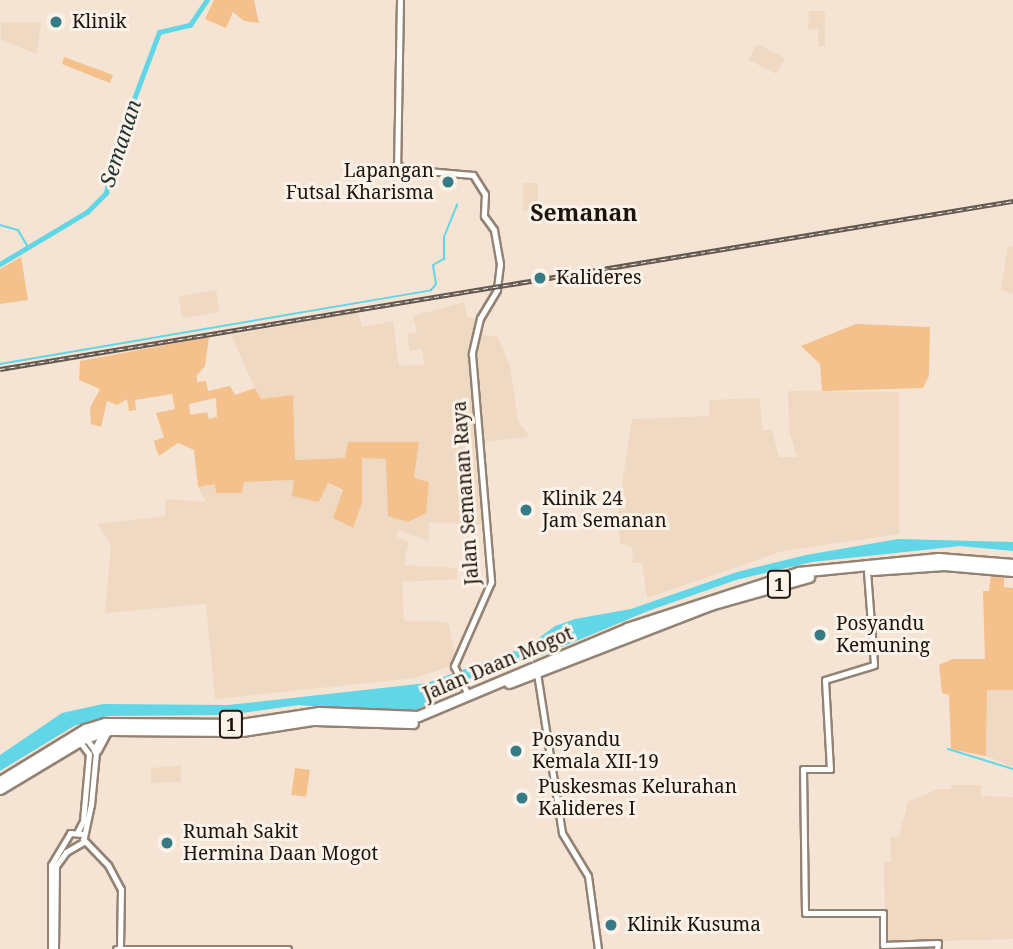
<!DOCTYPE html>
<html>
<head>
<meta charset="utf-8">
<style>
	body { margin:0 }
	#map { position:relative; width:1013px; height:949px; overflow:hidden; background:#f5e4d3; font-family:"Noto Serif",serif }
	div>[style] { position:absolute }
	.built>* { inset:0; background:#f0d9c3; transform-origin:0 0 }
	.green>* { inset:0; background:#f4c08b; transform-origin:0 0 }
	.water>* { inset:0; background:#60d6e6 }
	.stream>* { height:2px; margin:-1px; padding:0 1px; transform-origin:1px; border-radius:1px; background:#60d6e6 }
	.river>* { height:4.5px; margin:-2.25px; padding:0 2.25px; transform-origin:2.25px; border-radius:2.25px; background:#60d6e6 }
	.roads { filter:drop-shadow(2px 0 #938374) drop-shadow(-2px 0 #938374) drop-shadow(0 2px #938374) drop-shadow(0 -2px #938374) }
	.secondary>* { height:5px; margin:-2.5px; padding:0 2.5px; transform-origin:2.5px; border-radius:2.5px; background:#fff }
	.highway>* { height:9px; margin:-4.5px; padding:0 4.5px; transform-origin:4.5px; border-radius:4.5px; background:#fff }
	.rail>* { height:4.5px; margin-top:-2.25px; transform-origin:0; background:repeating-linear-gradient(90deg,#fdf2e8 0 5px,#61574e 0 10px); box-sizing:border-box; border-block:2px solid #61574e }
	.dots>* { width:19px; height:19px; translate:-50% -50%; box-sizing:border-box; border:4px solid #fdf2e8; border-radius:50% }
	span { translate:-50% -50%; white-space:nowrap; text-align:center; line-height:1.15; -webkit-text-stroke:6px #fdf2e8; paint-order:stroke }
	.shield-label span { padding:2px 5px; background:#fdf2e8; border:2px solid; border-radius:5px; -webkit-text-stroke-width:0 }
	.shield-label { font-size:18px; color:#1a140f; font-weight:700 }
	.poi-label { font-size:19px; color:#1a140f }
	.left { translate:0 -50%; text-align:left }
	.right { translate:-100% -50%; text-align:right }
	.street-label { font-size:19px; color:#1a140f }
	.water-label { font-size:21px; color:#1c3134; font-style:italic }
	.quarter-label { font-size:23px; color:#1a140f; font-weight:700 }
</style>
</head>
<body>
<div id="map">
	<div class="built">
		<div style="clip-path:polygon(809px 11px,825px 11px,825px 46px,818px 46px,818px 30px,808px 29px)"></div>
		<div style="clip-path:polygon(1px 22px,41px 22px,37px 54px,1px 40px)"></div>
		<div style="left:757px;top:44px;width:31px;height:18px;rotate:27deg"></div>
		<div style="left:523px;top:183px;width:15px;height:28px"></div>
		<div style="clip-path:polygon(1008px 246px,1013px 246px,1013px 294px,1001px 290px)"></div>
		<div style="left:216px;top:290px;width:22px;height:38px;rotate:80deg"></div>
		<div style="clip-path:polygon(464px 302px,467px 317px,479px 320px,476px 335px,497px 336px,503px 348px,510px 366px,518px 421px,530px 437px,478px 442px,487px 525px,429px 522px,429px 541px,399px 530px,396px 536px,409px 542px,404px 565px,457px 568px,457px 579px,402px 582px,404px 621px,448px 622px,457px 664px,415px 678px,215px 699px,206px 604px,105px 613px,111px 544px,97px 524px,165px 516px,166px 499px,206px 502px,198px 487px,216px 484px,216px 493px,242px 493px,244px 482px,294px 480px,294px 486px,320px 502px,327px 483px,362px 503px,362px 457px,386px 459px,414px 479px,419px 443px,348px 442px,345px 458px,294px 460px,293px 395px,260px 399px,231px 335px,358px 312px,362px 327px,393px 321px,399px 366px,424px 365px,422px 349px,410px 351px,407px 334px,417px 332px,413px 316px)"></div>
		<div style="clip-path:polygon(788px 391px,899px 392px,899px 534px,783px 551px,647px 598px,642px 563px,633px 563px,632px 547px,620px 544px,618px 510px,632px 419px,709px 416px,710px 400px,760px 398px,762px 430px,772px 430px,779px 457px,797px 457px,789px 430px)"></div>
		<div style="clip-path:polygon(987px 690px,1013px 690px,1013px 767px,986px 756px)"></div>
		<div style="clip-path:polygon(181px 765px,181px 782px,151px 783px,151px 768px)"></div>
		<div style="clip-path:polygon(951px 785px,981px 785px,981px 796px,1013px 797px,1013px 939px,885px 943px,884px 861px,891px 862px,890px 837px,899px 836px,908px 802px,938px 789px,951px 789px)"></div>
	</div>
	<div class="green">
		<div style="clip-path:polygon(214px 0,254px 0,259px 23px,244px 21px,233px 12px,226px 28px,205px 19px)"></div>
		<div style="clip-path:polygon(64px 57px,113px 75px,110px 83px,62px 64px)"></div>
		<div style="clip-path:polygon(21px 257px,28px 300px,0 304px,0 269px)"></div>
		<div style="clip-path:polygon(856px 324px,930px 327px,929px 376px,923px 388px,822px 391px,820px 364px,801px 346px)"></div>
		<div style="clip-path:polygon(evenodd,209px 337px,205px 366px,197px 375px,197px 382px,206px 381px,208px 391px,230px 386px,235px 395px,255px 388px,261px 399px,293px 395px,295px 460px,345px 458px,348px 442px,419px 442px,414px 478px,429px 482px,426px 513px,408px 522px,388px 516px,386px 459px,362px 458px,362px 503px,353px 528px,333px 518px,343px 490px,328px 483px,319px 502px,292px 496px,294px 480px,244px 482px,242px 493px,216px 493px,215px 484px,198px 487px,194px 450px,178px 443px,159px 456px,156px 449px,154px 441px,164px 437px,156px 413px,175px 409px,172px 394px,135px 400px,136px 410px,129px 411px,127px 399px,117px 405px,107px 401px,101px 427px,91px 424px,90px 408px,100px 389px,79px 380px,80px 361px,209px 337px,216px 398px,217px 417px,209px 419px,207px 412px,190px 415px,189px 404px,216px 398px)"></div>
		<div style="clip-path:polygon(991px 575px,1004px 576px,1004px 587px,1013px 588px,1013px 690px,987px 690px,986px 756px,951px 749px,949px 695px,942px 693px,939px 665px,953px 659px,985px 659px,983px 591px,989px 591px)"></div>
		<div style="left:295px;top:768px;width:15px;height:27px;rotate:8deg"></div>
	</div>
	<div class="water">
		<div style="clip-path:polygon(898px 539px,1013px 542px,1013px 551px,960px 546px,812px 562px,736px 580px,648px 611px,526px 662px,494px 670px,418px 709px,394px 713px,299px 705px,228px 715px,107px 716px,74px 726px,0 771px,0 755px,62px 713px,103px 704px,228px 705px,427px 683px,528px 646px,555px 626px,575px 619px,631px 609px,737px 572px,806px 555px)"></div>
	</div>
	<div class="stream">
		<div style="left:0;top:225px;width:19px;rotate:16deg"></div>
		<div style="left:18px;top:230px;width:20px;rotate:60deg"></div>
		<div style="left:0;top:364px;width:437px;rotate:-9.7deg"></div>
		<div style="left:431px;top:290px;width:8px;rotate:-50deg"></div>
		<div style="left:436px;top:284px;width:19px;rotate:-99deg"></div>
		<div style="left:433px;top:265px;width:13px;rotate:-29deg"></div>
		<div style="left:444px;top:259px;width:22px;rotate:-90deg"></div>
		<div style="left:444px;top:237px;width:35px;rotate:-68deg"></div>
		<div style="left:948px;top:749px;width:68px;rotate:17.1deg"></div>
	</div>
	<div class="river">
		<div style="left:0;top:264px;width:101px;rotate:-30.9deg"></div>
		<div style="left:87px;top:212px;width:27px;rotate:-45deg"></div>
		<div style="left:106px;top:193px;width:42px;rotate:-79deg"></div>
		<div style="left:114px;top:152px;width:128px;rotate:-69.4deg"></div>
		<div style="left:159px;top:32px;width:32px;rotate:-13deg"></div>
		<div style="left:190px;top:25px;width:30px;rotate:-56deg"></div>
	</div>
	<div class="roads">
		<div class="secondary">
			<div style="left:400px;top:0;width:164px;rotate:91deg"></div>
			<div style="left:397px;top:164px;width:9px;rotate:36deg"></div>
			<div style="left:404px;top:169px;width:69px;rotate:5deg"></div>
			<div style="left:473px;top:175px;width:22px;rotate:58deg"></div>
			<div style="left:485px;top:194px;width:22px;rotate:93deg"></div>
			<div style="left:484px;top:216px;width:17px;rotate:54deg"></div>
			<div style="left:494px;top:230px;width:35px;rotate:80deg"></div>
			<div style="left:500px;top:264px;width:26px;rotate:97deg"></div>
			<div style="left:497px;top:290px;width:33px;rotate:121deg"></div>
			<div style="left:480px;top:318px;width:37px;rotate:103deg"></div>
			<div style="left:472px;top:354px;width:229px;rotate:85.2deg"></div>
			<div style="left:491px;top:582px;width:92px;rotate:113.8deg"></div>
			<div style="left:454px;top:666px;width:32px;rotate:64deg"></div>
			<div style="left:867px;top:571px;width:94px;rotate:85.7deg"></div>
			<div style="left:874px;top:665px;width:51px;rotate:163deg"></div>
			<div style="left:825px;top:680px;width:89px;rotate:86.8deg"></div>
			<div style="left:830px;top:769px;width:27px;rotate:180deg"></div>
			<div style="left:803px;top:769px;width:144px;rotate:89.2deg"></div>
			<div style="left:805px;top:913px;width:78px"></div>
			<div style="left:883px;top:913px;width:32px;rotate:90deg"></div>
			<div style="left:883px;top:945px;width:55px;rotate:-2.1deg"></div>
			<div style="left:938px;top:943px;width:6px;rotate:99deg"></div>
			<div style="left:537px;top:673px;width:162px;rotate:81.1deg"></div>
			<div style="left:562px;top:833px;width:50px;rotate:58.8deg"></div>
			<div style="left:588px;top:876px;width:74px;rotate:82.2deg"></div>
			<div style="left:78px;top:831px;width:11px;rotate:-63deg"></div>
			<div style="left:83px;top:821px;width:67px;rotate:-84.9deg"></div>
			<div style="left:89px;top:754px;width:15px;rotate:-127deg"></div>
			<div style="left:83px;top:839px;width:36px;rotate:46deg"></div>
			<div style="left:108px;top:865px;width:27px;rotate:62deg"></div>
			<div style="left:121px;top:889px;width:59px;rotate:91deg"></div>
			<div style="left:51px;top:949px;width:84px;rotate:-90deg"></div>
			<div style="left:51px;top:865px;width:37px;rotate:-59deg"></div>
			<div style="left:70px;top:833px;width:12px;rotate:5deg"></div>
			<div style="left:55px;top:949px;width:83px;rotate:-89.3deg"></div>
			<div style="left:56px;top:866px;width:17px;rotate:-54deg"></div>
			<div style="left:66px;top:852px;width:20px;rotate:-30deg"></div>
			<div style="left:83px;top:842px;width:38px;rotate:-78deg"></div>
			<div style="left:91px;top:805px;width:53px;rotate:-84.6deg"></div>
			<div style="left:96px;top:752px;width:17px;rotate:-126deg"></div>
			<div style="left:116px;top:949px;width:172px"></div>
		</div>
		<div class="highway">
			<div style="left:872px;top:570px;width:72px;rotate:-4deg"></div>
			<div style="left:944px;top:565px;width:69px;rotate:5deg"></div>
			<div style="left:509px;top:683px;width:216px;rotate:-21.2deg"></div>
			<div style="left:710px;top:605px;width:103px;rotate:-15.8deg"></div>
			<div style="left:96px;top:750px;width:21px;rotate:-62deg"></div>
			<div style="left:0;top:781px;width:100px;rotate:-31.5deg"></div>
			<div style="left:85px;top:729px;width:21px;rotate:-17deg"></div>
			<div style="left:105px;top:723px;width:136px;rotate:0.4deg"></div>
			<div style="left:241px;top:724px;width:79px;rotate:-8.7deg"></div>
			<div style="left:319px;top:712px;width:99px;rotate:2.3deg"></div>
			<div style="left:418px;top:716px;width:227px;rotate:-22.8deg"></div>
			<div style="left:627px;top:628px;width:180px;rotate:-18.1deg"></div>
			<div style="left:798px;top:572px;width:141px;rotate:-5.7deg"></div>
			<div style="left:938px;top:558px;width:75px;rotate:4.6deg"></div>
			<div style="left:0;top:789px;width:99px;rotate:-31deg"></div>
			<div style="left:85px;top:738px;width:25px;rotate:-18deg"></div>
			<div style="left:109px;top:730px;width:133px;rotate:0.4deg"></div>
			<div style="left:242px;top:731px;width:71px;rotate:-8.9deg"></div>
			<div style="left:312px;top:720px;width:101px;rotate:1.7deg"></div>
		</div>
	</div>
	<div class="rail">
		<div style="left:0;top:369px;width:1027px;rotate:-9.42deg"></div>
	</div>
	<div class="dots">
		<div style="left:56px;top:22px;background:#347b85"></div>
		<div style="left:448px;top:182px;background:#347b85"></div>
		<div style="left:540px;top:278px;background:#347b85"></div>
		<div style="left:526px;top:510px;background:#347b85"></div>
		<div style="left:820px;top:635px;background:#347b85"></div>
		<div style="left:516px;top:751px;background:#347b85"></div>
		<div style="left:522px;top:798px;background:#347b85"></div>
		<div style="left:167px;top:843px;background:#347b85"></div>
		<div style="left:611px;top:925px;background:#347b85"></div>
	</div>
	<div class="shield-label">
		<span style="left:779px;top:584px">1</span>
		<span style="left:231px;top:724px">1</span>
	</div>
	<div class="poi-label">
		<span class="left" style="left:72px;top:22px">Klinik</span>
		<span class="right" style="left:434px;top:182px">Lapangan<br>Futsal Kharisma</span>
		<span class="left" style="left:556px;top:278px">Kalideres</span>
		<span class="left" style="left:542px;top:510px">Klinik 24<br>Jam Semanan</span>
		<span class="left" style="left:836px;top:635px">Posyandu<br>Kemuning</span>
		<span class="left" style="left:532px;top:751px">Posyandu<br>Kemala XII-19</span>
		<span class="left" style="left:538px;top:798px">Puskesmas Kelurahan<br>Kalideres I</span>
		<span class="left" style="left:183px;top:843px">Rumah Sakit<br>Hermina Daan Mogot</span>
		<span class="left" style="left:627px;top:925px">Klinik Kusuma</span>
	</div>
	<div class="street-label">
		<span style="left:466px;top:493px;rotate:-94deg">Jalan Semanan Raya</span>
		<span style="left:498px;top:664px;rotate:-23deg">Jalan Daan Mogot</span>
	</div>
	<div class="water-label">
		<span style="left:120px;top:143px;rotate:-72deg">Semanan</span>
	</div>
	<div class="quarter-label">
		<span style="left:584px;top:212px">Semanan</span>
	</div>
</div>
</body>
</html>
